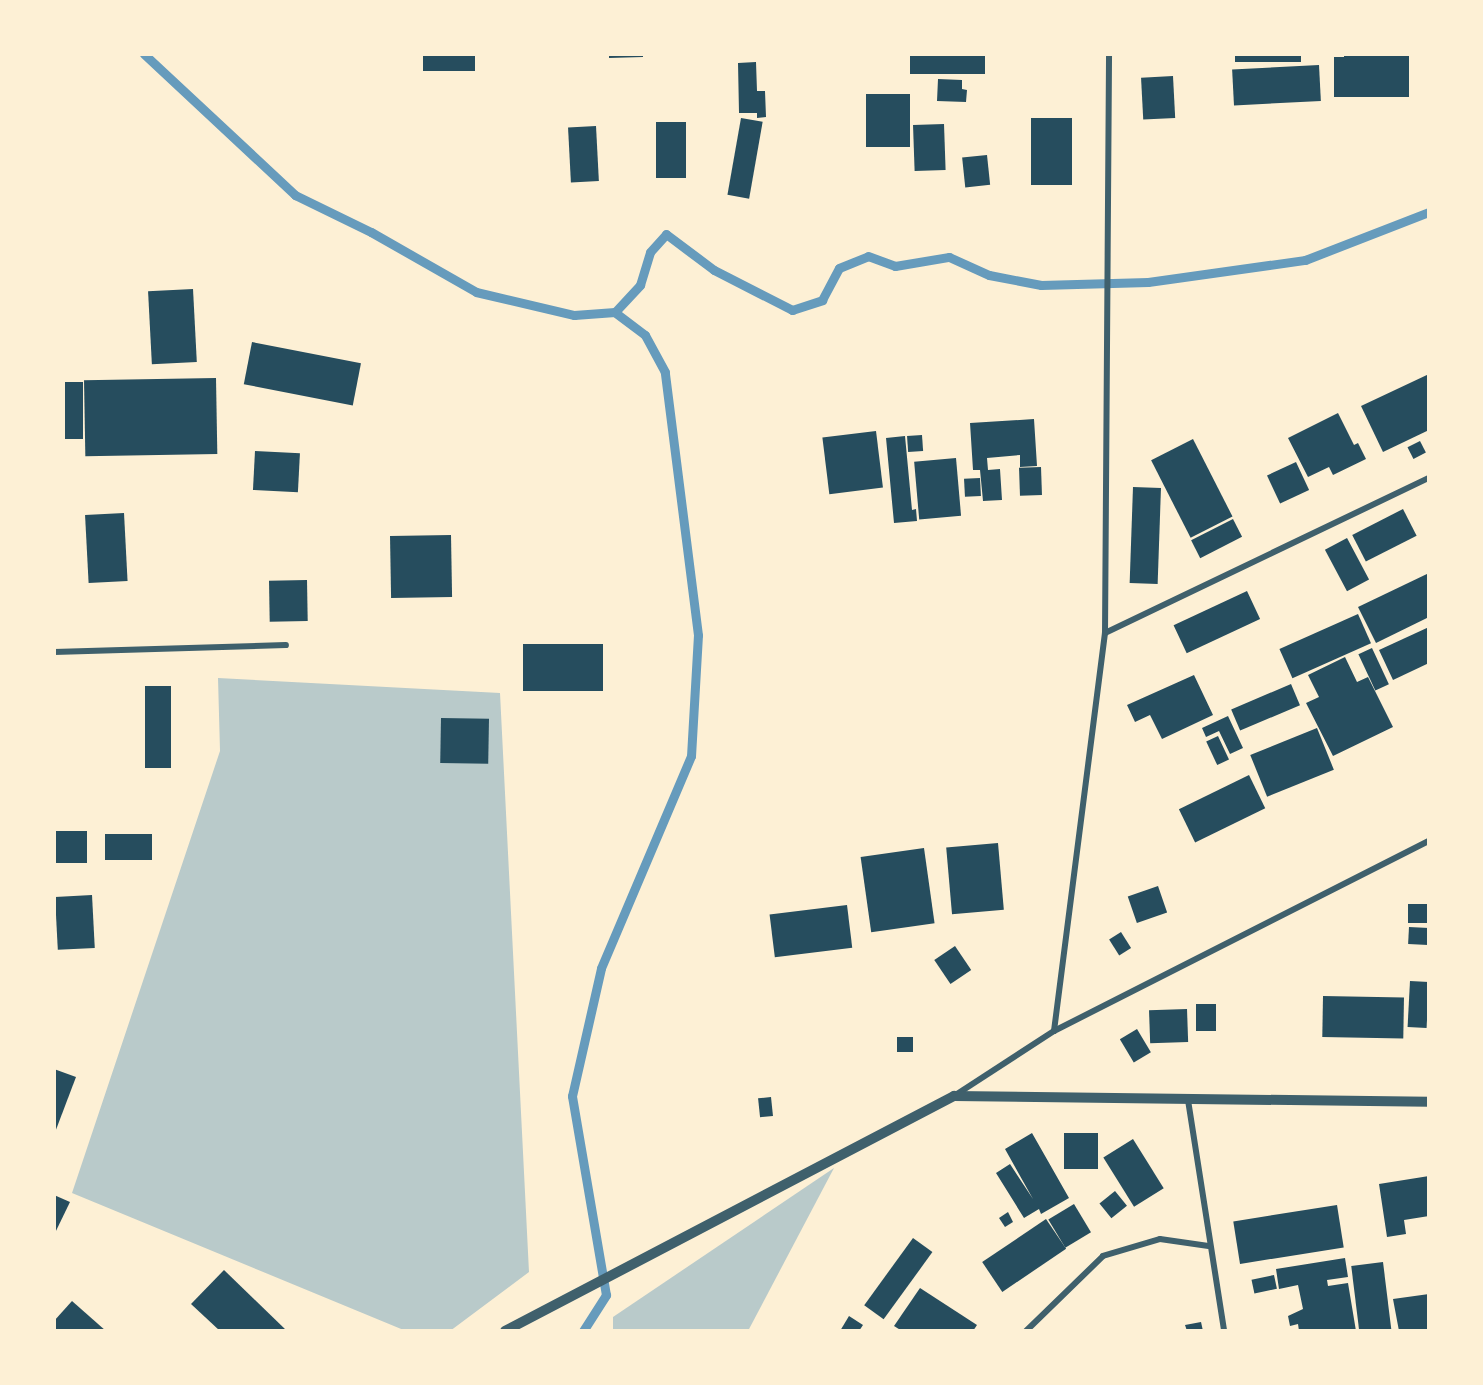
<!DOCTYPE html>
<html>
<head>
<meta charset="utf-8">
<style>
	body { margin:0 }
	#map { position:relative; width:1483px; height:1385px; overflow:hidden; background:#fdf0d5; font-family:"Roboto Condensed",sans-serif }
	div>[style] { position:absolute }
	.green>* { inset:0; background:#b9caca }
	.stream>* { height:9px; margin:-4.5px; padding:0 4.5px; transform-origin:4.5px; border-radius:4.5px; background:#669bbc }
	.building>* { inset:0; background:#264d5e; transform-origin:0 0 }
	.minor>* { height:6px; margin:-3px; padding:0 3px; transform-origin:3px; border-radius:3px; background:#3f606c }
	.tertiary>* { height:10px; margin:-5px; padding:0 5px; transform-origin:5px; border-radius:5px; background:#3f606c }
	span { translate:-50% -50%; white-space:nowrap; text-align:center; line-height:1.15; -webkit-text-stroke:4.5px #fdf0d5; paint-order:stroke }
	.frame { position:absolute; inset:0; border:56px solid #fdf0d5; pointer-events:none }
</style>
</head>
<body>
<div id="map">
	<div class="green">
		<div style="clip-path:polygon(218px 678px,500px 693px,529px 1272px,450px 1331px,406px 1331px,72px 1193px,220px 751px)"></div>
		<div style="clip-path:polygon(834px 1168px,748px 1331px,613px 1331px,613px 1317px)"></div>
	</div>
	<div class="stream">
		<div style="left:144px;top:54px;width:207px;rotate:43deg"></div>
		<div style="left:295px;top:195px;width:85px;rotate:26deg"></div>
		<div style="left:371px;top:232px;width:121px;rotate:29.7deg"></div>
		<div style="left:476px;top:292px;width:101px;rotate:13.2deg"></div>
		<div style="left:574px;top:315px;width:41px;rotate:-4.2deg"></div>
		<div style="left:615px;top:312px;width:37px;rotate:-47deg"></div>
		<div style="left:640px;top:285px;width:34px;rotate:-73deg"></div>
		<div style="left:650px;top:252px;width:24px;rotate:-48deg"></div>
		<div style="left:666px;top:234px;width:60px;rotate:36.9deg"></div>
		<div style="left:714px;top:270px;width:88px;rotate:27.1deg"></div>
		<div style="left:792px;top:310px;width:32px;rotate:-18deg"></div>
		<div style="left:822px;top:300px;width:36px;rotate:-62deg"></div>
		<div style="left:839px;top:268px;width:31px;rotate:-22deg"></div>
		<div style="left:868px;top:256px;width:29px;rotate:20deg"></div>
		<div style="left:895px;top:266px;width:55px;rotate:-9.5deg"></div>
		<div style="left:949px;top:257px;width:44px;rotate:24.2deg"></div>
		<div style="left:989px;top:275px;width:53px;rotate:10.9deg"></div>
		<div style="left:1041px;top:285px;width:107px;rotate:-1.6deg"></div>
		<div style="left:1148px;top:282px;width:159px;rotate:-8deg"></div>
		<div style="left:1305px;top:260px;width:133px;rotate:-21.2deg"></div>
		<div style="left:583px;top:1331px;width:43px;rotate:-57.4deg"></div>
		<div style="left:606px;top:1295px;width:202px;rotate:-99.7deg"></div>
		<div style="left:572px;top:1096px;width:131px;rotate:-77.2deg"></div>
		<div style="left:601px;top:968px;width:230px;rotate:-67deg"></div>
		<div style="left:691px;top:756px;width:121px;rotate:-86.7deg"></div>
		<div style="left:698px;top:635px;width:265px;rotate:-97.2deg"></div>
		<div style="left:665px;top:372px;width:42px;rotate:-118.4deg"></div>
		<div style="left:645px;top:335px;width:38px;rotate:-143deg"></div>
	</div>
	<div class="building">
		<div style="left:423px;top:54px;width:52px;height:17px"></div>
		<div style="clip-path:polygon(609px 54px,643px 54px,643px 57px,609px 58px)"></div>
		<div style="left:910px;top:54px;width:75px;height:20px"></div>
		<div style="left:1235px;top:54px;width:66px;height:8px"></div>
		<div style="clip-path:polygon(1344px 54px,1409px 54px,1409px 97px,1334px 97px,1334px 57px,1344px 57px)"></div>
		<div style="clip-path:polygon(756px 62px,757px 91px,765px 91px,766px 117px,757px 118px,757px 113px,739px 113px,738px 63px)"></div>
		<div style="left:1319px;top:65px;width:36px;height:87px;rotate:87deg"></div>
		<div style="left:1173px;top:76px;width:42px;height:32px;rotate:87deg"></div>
		<div style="clip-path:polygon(938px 79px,962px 80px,962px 89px,967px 90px,966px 102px,937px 101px)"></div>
		<div style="left:866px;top:94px;width:44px;height:53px"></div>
		<div style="left:741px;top:118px;width:22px;height:78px;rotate:10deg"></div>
		<div style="left:1072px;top:118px;width:67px;height:41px;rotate:90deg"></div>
		<div style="left:656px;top:122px;width:30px;height:56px"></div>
		<div style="left:944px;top:124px;width:46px;height:31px;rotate:88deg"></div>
		<div style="left:596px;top:126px;width:55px;height:28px;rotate:87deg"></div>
		<div style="left:987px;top:155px;width:30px;height:25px;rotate:84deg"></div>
		<div style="left:193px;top:289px;width:73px;height:45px;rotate:87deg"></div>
		<div style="left:252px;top:342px;width:111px;height:43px;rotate:11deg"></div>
		<div style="clip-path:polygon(1429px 374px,1429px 430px,1383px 452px,1361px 406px)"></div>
		<div style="left:216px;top:378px;width:76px;height:132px;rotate:89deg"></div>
		<div style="left:65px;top:382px;width:18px;height:57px"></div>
		<div style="clip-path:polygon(1338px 413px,1354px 445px,1358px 443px,1366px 459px,1333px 475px,1329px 467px,1308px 477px,1288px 438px)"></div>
		<div style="clip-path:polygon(1034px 419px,1037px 466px,1020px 467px,1020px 455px,987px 458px,988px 470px,1000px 469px,1002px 500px,983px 501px,980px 470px,973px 470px,970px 423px)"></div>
		<div style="left:876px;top:431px;width:57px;height:54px;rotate:83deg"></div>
		<div style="left:922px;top:435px;width:16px;height:15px;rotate:86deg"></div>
		<div style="clip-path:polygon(905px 436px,912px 510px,916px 509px,917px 521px,894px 523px,886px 438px)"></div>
		<div style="left:1193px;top:439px;width:87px;height:47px;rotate:63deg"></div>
		<div style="left:1420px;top:441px;width:13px;height:14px;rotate:63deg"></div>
		<div style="left:255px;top:451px;width:45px;height:39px;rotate:3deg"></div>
		<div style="left:956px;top:458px;width:58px;height:42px;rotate:85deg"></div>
		<div style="left:1296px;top:462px;width:31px;height:32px;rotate:65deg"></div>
		<div style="left:1041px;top:467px;width:28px;height:22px;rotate:88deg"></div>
		<div style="left:980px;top:478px;width:18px;height:16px;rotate:87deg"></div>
		<div style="left:1133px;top:487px;width:28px;height:96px;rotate:2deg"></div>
		<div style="left:1403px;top:509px;width:30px;height:57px;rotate:63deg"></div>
		<div style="left:124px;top:513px;width:68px;height:39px;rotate:87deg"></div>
		<div style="left:1233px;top:519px;width:20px;height:47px;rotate:63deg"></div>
		<div style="left:451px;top:535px;width:62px;height:61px;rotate:89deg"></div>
		<div style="left:1347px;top:538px;width:47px;height:25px;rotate:62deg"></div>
		<div style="clip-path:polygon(1429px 573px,1429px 617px,1376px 643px,1358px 607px)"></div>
		<div style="left:307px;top:580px;width:41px;height:38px;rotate:89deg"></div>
		<div style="left:1247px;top:591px;width:31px;height:81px;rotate:65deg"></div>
		<div style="left:1358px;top:614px;width:32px;height:86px;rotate:66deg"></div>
		<div style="clip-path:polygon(1429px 627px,1429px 663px,1393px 680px,1379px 650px)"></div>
		<div style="left:523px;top:644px;width:80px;height:47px"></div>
		<div style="left:1372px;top:648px;width:40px;height:15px;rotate:65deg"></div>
		<div style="clip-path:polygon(1345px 657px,1357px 682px,1368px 677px,1393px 727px,1333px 756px,1306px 703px,1319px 697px,1308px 675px)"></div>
		<div style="clip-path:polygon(1194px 675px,1213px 715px,1162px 739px,1150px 715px,1135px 722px,1127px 705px)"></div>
		<div style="left:1291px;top:684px;width:23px;height:65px;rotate:67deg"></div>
		<div style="left:145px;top:686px;width:26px;height:82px"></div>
		<div style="clip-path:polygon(1228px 716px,1243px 748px,1230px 754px,1219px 731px,1206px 737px,1202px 728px)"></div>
		<div style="left:441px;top:718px;width:48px;height:45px;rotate:1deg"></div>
		<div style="left:1317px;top:728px;width:45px;height:72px;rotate:68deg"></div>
		<div style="left:1218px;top:736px;width:26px;height:13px;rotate:65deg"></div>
		<div style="left:1249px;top:775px;width:37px;height:78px;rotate:64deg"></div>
		<div style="left:54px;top:831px;width:33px;height:32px"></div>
		<div style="left:152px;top:834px;width:26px;height:47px;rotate:90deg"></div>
		<div style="left:998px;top:843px;width:67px;height:52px;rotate:85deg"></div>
		<div style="left:924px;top:848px;width:76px;height:64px;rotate:82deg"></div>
		<div style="left:1158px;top:886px;width:28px;height:32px;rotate:71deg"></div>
		<div style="left:92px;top:895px;width:53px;height:37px;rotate:87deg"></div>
		<div style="left:1408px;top:904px;width:21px;height:19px"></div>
		<div style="left:847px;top:905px;width:43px;height:78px;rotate:83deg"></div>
		<div style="left:1409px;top:927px;width:20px;height:17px;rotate:3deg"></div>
		<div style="left:1121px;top:932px;width:19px;height:14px;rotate:58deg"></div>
		<div style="left:955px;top:946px;width:29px;height:25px;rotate:56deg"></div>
		<div style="left:1410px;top:981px;width:19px;height:46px;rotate:3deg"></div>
		<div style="left:1323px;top:996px;width:81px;height:41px;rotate:1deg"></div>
		<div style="left:1196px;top:1004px;width:20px;height:27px"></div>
		<div style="left:1187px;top:1009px;width:33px;height:38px;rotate:88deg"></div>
		<div style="left:1137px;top:1029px;width:27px;height:20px;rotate:59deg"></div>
		<div style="left:913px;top:1037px;width:15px;height:16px;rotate:90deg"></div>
		<div style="clip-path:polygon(54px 1069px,76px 1077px,54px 1135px)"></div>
		<div style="left:771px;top:1097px;width:19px;height:13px;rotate:84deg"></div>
		<div style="clip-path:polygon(1032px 1133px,1069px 1198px,1041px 1214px,1039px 1209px,1024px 1218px,996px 1173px,1010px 1164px,1033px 1199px,1005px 1149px)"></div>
		<div style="left:1064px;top:1133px;width:34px;height:36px"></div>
		<div style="left:1133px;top:1139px;width:58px;height:35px;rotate:58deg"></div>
		<div style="clip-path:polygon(1429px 1176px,1429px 1216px,1404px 1220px,1406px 1234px,1387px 1237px,1379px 1184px)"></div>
		<div style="left:1115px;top:1191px;width:19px;height:20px;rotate:51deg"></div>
		<div style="clip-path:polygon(54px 1195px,70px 1202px,54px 1235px)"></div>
		<div style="left:1074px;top:1204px;width:33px;height:30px;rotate:59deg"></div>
		<div style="left:1337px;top:1205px;width:43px;height:105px;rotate:81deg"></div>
		<div style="clip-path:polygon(1008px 1212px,1013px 1222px,1005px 1227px,999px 1218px)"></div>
		<div style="left:1046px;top:1219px;width:36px;height:77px;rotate:56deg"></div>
		<div style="left:913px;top:1238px;width:24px;height:83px;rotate:36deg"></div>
		<div style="clip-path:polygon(1345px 1258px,1348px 1277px,1327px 1280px,1328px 1286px,1348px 1283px,1356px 1331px,1299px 1331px,1298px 1324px,1290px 1326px,1288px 1316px,1303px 1309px,1298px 1285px,1279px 1289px,1276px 1269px)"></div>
		<div style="left:1383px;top:1262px;width:70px;height:32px;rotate:83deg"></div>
		<div style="clip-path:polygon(224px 1270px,287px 1331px,220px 1331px,191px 1304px)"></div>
		<div style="left:1274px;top:1275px;width:14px;height:23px;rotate:78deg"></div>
		<div style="clip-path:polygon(920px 1288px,977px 1325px,973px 1331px,902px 1331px,894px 1326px)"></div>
		<div style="clip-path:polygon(1429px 1294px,1429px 1331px,1399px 1331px,1393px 1299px)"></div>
		<div style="clip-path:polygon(72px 1301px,106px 1331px,54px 1331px,54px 1321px)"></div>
		<div style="clip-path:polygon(849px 1316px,863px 1325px,859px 1331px,840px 1331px)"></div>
		<div style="clip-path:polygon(1201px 1322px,1203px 1331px,1187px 1331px,1185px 1325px)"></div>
	</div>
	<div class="minor">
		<div style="left:1105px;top:633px;width:359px;rotate:-25.6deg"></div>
		<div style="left:54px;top:652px;width:232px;rotate:-1.7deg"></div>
		<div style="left:1054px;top:1031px;width:401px;rotate:-82.7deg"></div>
		<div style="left:1105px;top:633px;width:579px;rotate:-89.6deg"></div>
		<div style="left:957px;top:1094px;width:116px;rotate:-33deg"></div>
		<div style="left:1054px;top:1031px;width:420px;rotate:-26.9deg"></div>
		<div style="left:1188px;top:1100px;width:234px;rotate:81.1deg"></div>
		<div style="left:1026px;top:1331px;width:107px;rotate:-44.2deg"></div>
		<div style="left:1103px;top:1256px;width:59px;rotate:-16.6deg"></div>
		<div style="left:1160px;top:1239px;width:49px;rotate:8.3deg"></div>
	</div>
	<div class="tertiary">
		<div style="left:505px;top:1331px;width:507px;rotate:-27.63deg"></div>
		<div style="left:954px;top:1096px;width:475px;rotate:0.7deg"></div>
	</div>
	<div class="frame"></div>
</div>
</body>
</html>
